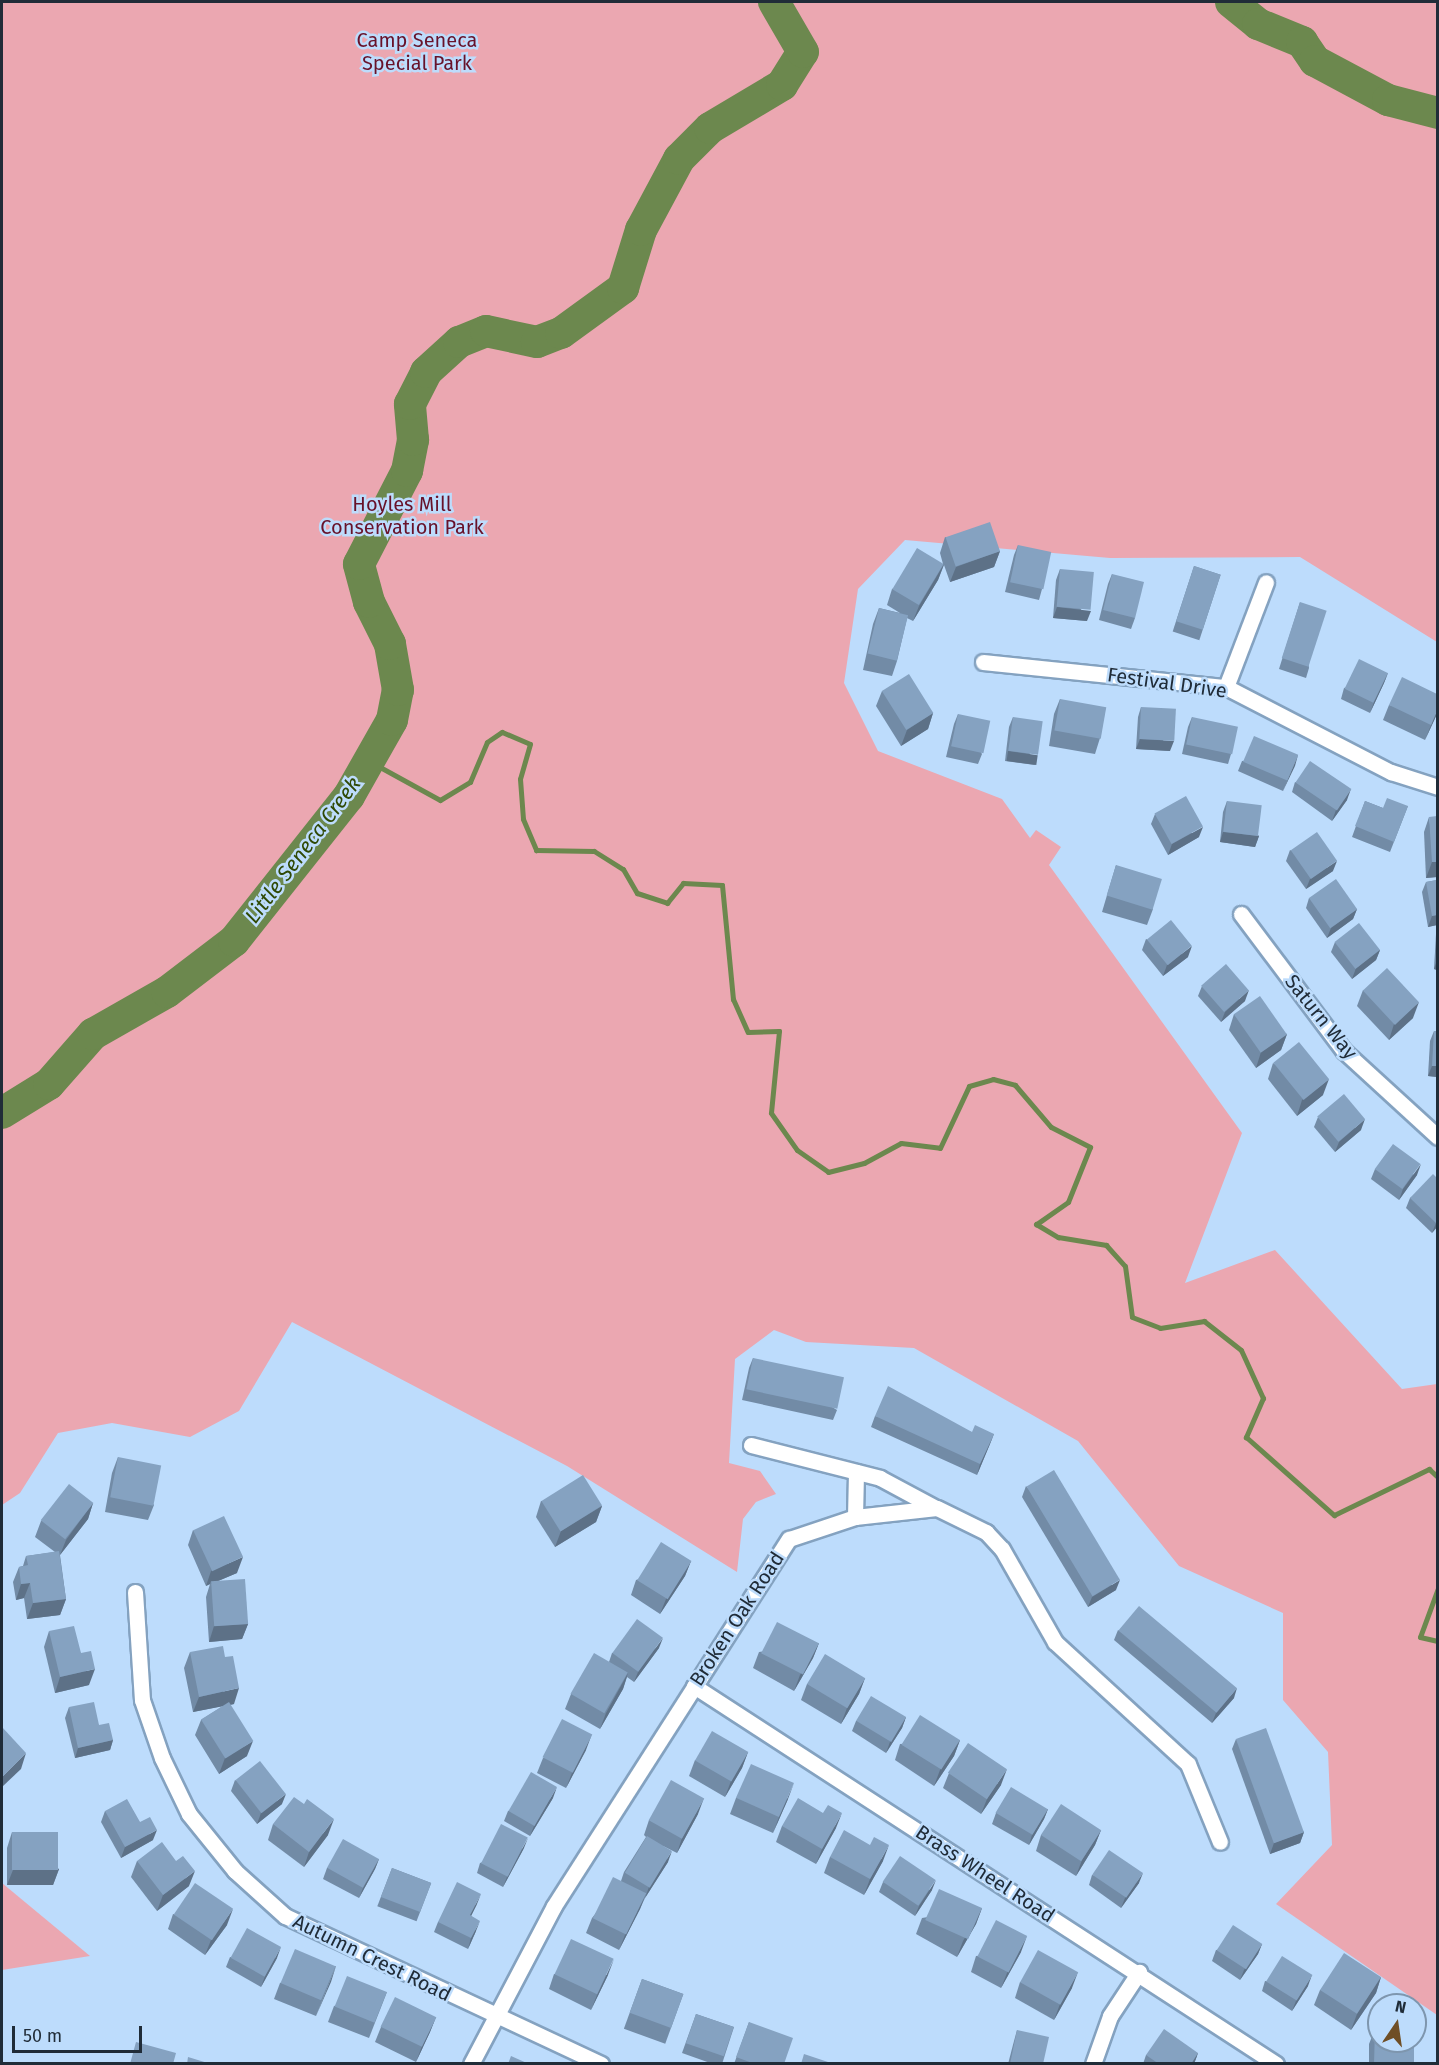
<!DOCTYPE html>
<html>
<head>
<meta charset="utf-8">
<style>
	body { margin:0 }
	#map { position:relative; width:1439px; height:2065px; overflow:hidden; background:#bddcfc; font-family:"Fira Sans",sans-serif }
	div>[style] { position:absolute }
	.green>* { inset:0; background:#eba7b1 }
	.stream>* { height:5px; margin:-2.5px; padding:0 2.5px; transform-origin:2.5px; border-radius:2.5px; background:#6c884e }
	.river>* { height:32px; margin:-16px; padding:0 16px; transform-origin:16px; border-radius:16px; background:#6c884e }
	.roads { filter:drop-shadow(2px 0 #84a2c0) drop-shadow(-2px 0 #84a2c0) drop-shadow(0 2px #84a2c0) drop-shadow(0 -2px #84a2c0) }
	.minor>* { height:15px; margin:-7.5px; padding:0 7.5px; transform-origin:7.5px; border-radius:7.5px; background:#fff }
	.wall>* { inset:0; background:#728ba6; transform-origin:0 0 }
	.shaded-wall>* { inset:0; background:#5d7187; transform-origin:0 0 }
	.building>* { inset:0; background:#85a2c1; transform-origin:0 0 }
	span { translate:-50% -50%; white-space:nowrap; text-align:center; line-height:1.15; -webkit-text-stroke:5px #bddcfc; paint-order:stroke }
	.park-label { font-size:20px; color:#68122a }
	.street-label { font-size:20px; color:#202c38 }
	.water-label { font-size:21px; color:#2f4905; font-style:italic }
	.frame { position:absolute; inset:0; border:3px solid #202c38; pointer-events:none }
	.north { position:absolute; left:1367px; top:1993px; width:60px; height:60px; box-sizing:border-box; background:#bddcfc; border:2px solid #7e96ae; border-radius:50%; rotate:13deg; font-size:16px; font-weight:700; line-height:24px; text-align:center; color:#202c38 }
	.north::after { content:''; display:block; margin:auto; width:21px; height:27px; background:#6f4e25; clip-path:polygon(50% 0,100% 100%,50% 72%,0 100%) }
	.scale { position:absolute; left:12px; top:2026px; width:130px; height:27px; box-sizing:border-box; border:3px solid #202c38; border-top:0; padding-left:8px; font-size:18px; line-height:21px; white-space:nowrap; color:#202c38; -webkit-text-stroke:4px #bddcfc; paint-order:stroke }
</style>
</head>
<body>
<div id="map">
	<div class="green">
		<div style="clip-path:polygon(2px 2px,1437px 2px,1437px 642px,1300px 557px,1110px 558px,905px 540px,858px 589px,844px 683px,878px 751px,1002px 799px,1030px 838px,1036px 830px,1061px 847px,1049px 865px,1242px 1133px,1185px 1283px,1275px 1250px,1402px 1389px,1437px 1384px,1437px 2015px,1276px 1904px,1332px 1845px,1328px 1752px,1283px 1700px,1283px 1613px,1179px 1566px,1078px 1441px,914px 1348px,806px 1342px,774px 1330px,735px 1359px,729px 1463px,760px 1471px,776px 1494px,756px 1502px,743px 1519px,737px 1572px,567px 1466px,292px 1322px,239px 1411px,190px 1437px,112px 1423px,58px 1433px,20px 1493px,2px 1505px)"></div>
		<div style="clip-path:polygon(2px 1883px,90px 1956px,2px 1970px)"></div>
	</div>
	<div class="stream">
		<div style="left:369px;top:761px;width:81px;rotate:28.8deg"></div>
		<div style="left:440px;top:800px;width:35px;rotate:-31deg"></div>
		<div style="left:470px;top:782px;width:43px;rotate:-67deg"></div>
		<div style="left:487px;top:742px;width:18px;rotate:-34deg"></div>
		<div style="left:502px;top:732px;width:30px;rotate:23deg"></div>
		<div style="left:530px;top:744px;width:36px;rotate:106deg"></div>
		<div style="left:520px;top:779px;width:40px;rotate:85.7deg"></div>
		<div style="left:523px;top:819px;width:34px;rotate:67deg"></div>
		<div style="left:536px;top:850px;width:58px;rotate:1deg"></div>
		<div style="left:594px;top:851px;width:34px;rotate:32deg"></div>
		<div style="left:623px;top:869px;width:28px;rotate:60deg"></div>
		<div style="left:637px;top:893px;width:32px;rotate:18deg"></div>
		<div style="left:667px;top:903px;width:26px;rotate:-51deg"></div>
		<div style="left:683px;top:883px;width:39px;rotate:3deg"></div>
		<div style="left:722px;top:885px;width:115px;rotate:84.5deg"></div>
		<div style="left:733px;top:999px;width:36px;rotate:66deg"></div>
		<div style="left:748px;top:1032px;width:31px;rotate:-2deg"></div>
		<div style="left:779px;top:1031px;width:82px;rotate:95.6deg"></div>
		<div style="left:771px;top:1113px;width:45px;rotate:54.9deg"></div>
		<div style="left:797px;top:1150px;width:38px;rotate:35deg"></div>
		<div style="left:828px;top:1172px;width:37px;rotate:-14deg"></div>
		<div style="left:864px;top:1163px;width:42px;rotate:-28.4deg"></div>
		<div style="left:901px;top:1143px;width:39px;rotate:7deg"></div>
		<div style="left:940px;top:1148px;width:68px;rotate:-64.9deg"></div>
		<div style="left:969px;top:1086px;width:25px;rotate:-16deg"></div>
		<div style="left:993px;top:1079px;width:23px;rotate:15deg"></div>
		<div style="left:1015px;top:1085px;width:55px;rotate:49.4deg"></div>
		<div style="left:1051px;top:1127px;width:44px;rotate:27.1deg"></div>
		<div style="left:1090px;top:1147px;width:59px;rotate:111.8deg"></div>
		<div style="left:1068px;top:1202px;width:39px;rotate:145deg"></div>
		<div style="left:1036px;top:1224px;width:26px;rotate:31deg"></div>
		<div style="left:1058px;top:1237px;width:49px;rotate:9.5deg"></div>
		<div style="left:1106px;top:1245px;width:28px;rotate:48deg"></div>
		<div style="left:1125px;top:1266px;width:51px;rotate:82.2deg"></div>
		<div style="left:1132px;top:1317px;width:30px;rotate:21deg"></div>
		<div style="left:1160px;top:1328px;width:45px;rotate:-9deg"></div>
		<div style="left:1204px;top:1321px;width:47px;rotate:38.1deg"></div>
		<div style="left:1241px;top:1350px;width:53px;rotate:65.4deg"></div>
		<div style="left:1263px;top:1398px;width:43px;rotate:113.6deg"></div>
		<div style="left:1246px;top:1437px;width:118px;rotate:41.6deg"></div>
		<div style="left:1334px;top:1515px;width:106px;rotate:-25.8deg"></div>
		<div style="left:1429px;top:1469px;width:12px;rotate:42deg"></div>
		<div style="left:1438px;top:1588px;width:52px;rotate:110.2deg"></div>
		<div style="left:1420px;top:1637px;width:18px;rotate:13deg"></div>
	</div>
	<div class="river">
		<div style="left:1231px;top:2px;width:35px;rotate:39deg"></div>
		<div style="left:1258px;top:24px;width:48px;rotate:22.2deg"></div>
		<div style="left:1302px;top:42px;width:23px;rotate:56deg"></div>
		<div style="left:1315px;top:61px;width:83px;rotate:28.1deg"></div>
		<div style="left:1388px;top:100px;width:52px;rotate:14.6deg"></div>
		<div style="left:2px;top:1113px;width:55px;rotate:-31.7deg"></div>
		<div style="left:49px;top:1084px;width:67px;rotate:-48.7deg"></div>
		<div style="left:93px;top:1034px;width:85px;rotate:-29.6deg"></div>
		<div style="left:167px;top:992px;width:84px;rotate:-37.3deg"></div>
		<div style="left:234px;top:941px;width:185px;rotate:-51.6deg"></div>
		<div style="left:349px;top:796px;width:87px;rotate:-60.5deg"></div>
		<div style="left:392px;top:720px;width:31px;rotate:-79deg"></div>
		<div style="left:398px;top:690px;width:47px;rotate:-99.9deg"></div>
		<div style="left:390px;top:644px;width:47px;rotate:-116.6deg"></div>
		<div style="left:369px;top:602px;width:39px;rotate:-105deg"></div>
		<div style="left:359px;top:564px;width:105px;rotate:-62.7deg"></div>
		<div style="left:407px;top:471px;width:32px;rotate:-79deg"></div>
		<div style="left:413px;top:440px;width:36px;rotate:-95deg"></div>
		<div style="left:410px;top:404px;width:36px;rotate:-63deg"></div>
		<div style="left:426px;top:372px;width:45px;rotate:-42.3deg"></div>
		<div style="left:459px;top:342px;width:29px;rotate:-22deg"></div>
		<div style="left:486px;top:331px;width:52px;rotate:12.2deg"></div>
		<div style="left:537px;top:342px;width:26px;rotate:-21deg"></div>
		<div style="left:561px;top:333px;width:77px;rotate:-36deg"></div>
		<div style="left:623px;top:288px;width:61px;rotate:-72.8deg"></div>
		<div style="left:641px;top:230px;width:81px;rotate:-61.8deg"></div>
		<div style="left:679px;top:159px;width:44px;rotate:-45deg"></div>
		<div style="left:710px;top:128px;width:84px;rotate:-30.8deg"></div>
		<div style="left:782px;top:85px;width:39px;rotate:-58deg"></div>
		<div style="left:803px;top:52px;width:58px;rotate:-120.1deg"></div>
	</div>
	<div class="roads">
		<div class="minor">
			<div style="left:983px;top:662px;width:244px;rotate:5.9deg"></div>
			<div style="left:1226px;top:687px;width:186px;rotate:27.3deg"></div>
			<div style="left:1391px;top:772px;width:49px;rotate:17.7deg"></div>
			<div style="left:1226px;top:687px;width:112px;rotate:-69.1deg"></div>
			<div style="left:1241px;top:914px;width:171px;rotate:53.1deg"></div>
			<div style="left:1344px;top:1051px;width:127px;rotate:42.5deg"></div>
			<div style="left:751px;top:1445px;width:133px;rotate:14.3deg"></div>
			<div style="left:880px;top:1478px;width:61px;rotate:28.2deg"></div>
			<div style="left:855px;top:1517px;width:45px;rotate:-88.7deg"></div>
			<div style="left:135px;top:1592px;width:108px;rotate:86.3deg"></div>
			<div style="left:142px;top:1700px;width:61px;rotate:71deg"></div>
			<div style="left:162px;top:1758px;width:62px;rotate:64.3deg"></div>
			<div style="left:189px;top:1814px;width:73px;rotate:51.1deg"></div>
			<div style="left:235px;top:1871px;width:67px;rotate:42deg"></div>
			<div style="left:285px;top:1916px;width:349px;rotate:25.1deg"></div>
			<div style="left:694px;top:1686px;width:694px;rotate:33deg"></div>
			<div style="left:471px;top:2064px;width:178px;rotate:-62.3deg"></div>
			<div style="left:554px;top:1906px;width:436px;rotate:-57.4deg"></div>
			<div style="left:789px;top:1539px;width:70px;rotate:-18.4deg"></div>
			<div style="left:855px;top:1517px;width:82px;rotate:-6.3deg"></div>
			<div style="left:937px;top:1508px;width:55px;rotate:26.1deg"></div>
			<div style="left:986px;top:1532px;width:23px;rotate:47deg"></div>
			<div style="left:1002px;top:1549px;width:107px;rotate:60.3deg"></div>
			<div style="left:1055px;top:1642px;width:180px;rotate:42.5deg"></div>
			<div style="left:1188px;top:1764px;width:84px;rotate:67.7deg"></div>
			<div style="left:1093px;top:2064px;width:51px;rotate:-70.5deg"></div>
			<div style="left:1110px;top:2016px;width:53px;rotate:-56.6deg"></div>
		</div>
	</div>
	<div class="wall">
		<div style="clip-path:polygon(945px 537px,1000px 551px,994px 567px,950px 582px,944px 565px,938px 580px,913px 621px,907px 618px,897px 661px,892px 676px,863px 670px,873px 624px,879px 608px,900px 613px,887px 605px,892px 589px,943px 564px,940px 553px)"></div>
		<div style="clip-path:polygon(1018px 545px,1042px 589px,1039px 600px,1005px 592px,1014px 555px)"></div>
		<div style="left:1194px;top:566px;width:28px;height:69px;rotate:18deg"></div>
		<div style="clip-path:polygon(1060px 569px,1087px 621px,1053px 618px,1056px 580px)"></div>
		<div style="clip-path:polygon(1112px 574px,1135px 618px,1131px 629px,1099px 620px,1108px 584px)"></div>
		<div style="clip-path:polygon(1300px 602px,1309px 668px,1306px 678px,1279px 669px)"></div>
		<div style="clip-path:polygon(1388px 673px,1384px 683px,1370px 713px,1341px 699px,1344px 688px)"></div>
		<div style="clip-path:polygon(882px 691px,933px 713px,928px 729px,901px 746px,876px 706px)"></div>
		<div style="clip-path:polygon(1060px 699px,1100px 738px,1095px 754px,1049px 746px,1054px 714px)"></div>
		<div style="clip-path:polygon(1389px 705px,1437px 714px,1425px 740px,1383px 720px)"></div>
		<div style="clip-path:polygon(1141px 707px,1170px 751px,1136px 749px,1138px 717px)"></div>
		<div style="clip-path:polygon(958px 714px,982px 754px,978px 764px,946px 757px,954px 724px)"></div>
		<div style="clip-path:polygon(1013px 717px,1035px 765px,1005px 761px,1009px 727px)"></div>
		<div style="clip-path:polygon(1192px 717px,1231px 754px,1228px 764px,1182px 754px,1188px 727px)"></div>
		<div style="clip-path:polygon(1298px 755px,1283px 791px,1238px 771px,1242px 761px)"></div>
		<div style="clip-path:polygon(1295px 782px,1347px 800px,1332px 821px,1292px 792px)"></div>
		<div style="clip-path:polygon(1227px 801px,1259px 836px,1255px 847px,1220px 842px,1223px 812px)"></div>
		<div style="clip-path:polygon(1365px 801px,1383px 808px,1408px 806px,1390px 852px,1352px 837px)"></div>
		<div style="clip-path:polygon(1155px 814px,1199px 837px,1168px 855px,1151px 824px)"></div>
		<div style="clip-path:polygon(1429px 817px,1437px 877px,1426px 878px,1424px 832px)"></div>
		<div style="clip-path:polygon(1290px 850px,1333px 871px,1306px 889px,1286px 861px)"></div>
		<div style="clip-path:polygon(1116px 865px,1153px 909px,1147px 925px,1102px 912px)"></div>
		<div style="clip-path:polygon(1437px 880px,1437px 925px,1428px 927px,1422px 892px,1426px 882px)"></div>
		<div style="clip-path:polygon(1309px 898px,1357px 909px,1353px 919px,1327px 938px,1306px 908px)"></div>
		<div style="clip-path:polygon(1437px 930px,1437px 970px,1434px 969px,1436px 934px)"></div>
		<div style="clip-path:polygon(1146px 939px,1188px 957px,1163px 976px,1142px 950px)"></div>
		<div style="clip-path:polygon(1335px 942px,1380px 950px,1376px 960px,1352px 979px,1331px 952px)"></div>
		<div style="clip-path:polygon(1202px 986px,1245px 1001px,1221px 1022px,1198px 996px)"></div>
		<div style="clip-path:polygon(1363px 990px,1413px 1018px,1389px 1040px,1357px 1006px)"></div>
		<div style="clip-path:polygon(1234px 1014px,1287px 1034px,1281px 1050px,1256px 1068px,1229px 1030px)"></div>
		<div style="clip-path:polygon(1434px 1031px,1437px 1031px,1437px 1077px,1428px 1076px,1430px 1041px)"></div>
		<div style="clip-path:polygon(1273px 1063px,1323px 1095px,1297px 1116px,1268px 1079px)"></div>
		<div style="clip-path:polygon(1318px 1117px,1361px 1130px,1335px 1152px,1314px 1127px)"></div>
		<div style="clip-path:polygon(1375px 1169px,1417px 1175px,1399px 1200px,1371px 1179px)"></div>
		<div style="clip-path:polygon(1437px 1178px,1437px 1227px,1432px 1233px,1406px 1208px,1410px 1198px)"></div>
		<div style="clip-path:polygon(753px 1358px,837px 1410px,833px 1420px,742px 1400px,749px 1368px)"></div>
		<div style="clip-path:polygon(875px 1416px,972px 1432px,994px 1434px,977px 1475px,871px 1427px)"></div>
		<div style="clip-path:polygon(118px 1457px,154px 1505px,148px 1520px,105px 1512px,112px 1473px)"></div>
		<div style="clip-path:polygon(1026px 1486px,1116px 1590px,1088px 1607px,1022px 1497px)"></div>
		<div style="clip-path:polygon(541px 1501px,602px 1506px,596px 1522px,555px 1547px,536px 1517px)"></div>
		<div style="clip-path:polygon(93px 1503px,88px 1519px,60px 1555px,66px 1599px,60px 1615px,27px 1619px,24px 1598px,16px 1600px,13px 1582px,19px 1567px,23px 1566px,26px 1556px,55px 1552px,35px 1537px,41px 1521px)"></div>
		<div style="clip-path:polygon(193px 1530px,237px 1573px,218px 1581px,248px 1624px,242px 1639px,209px 1642px,206px 1597px,210px 1584px,206px 1586px,188px 1545px)"></div>
		<div style="clip-path:polygon(691px 1561px,685px 1576px,660px 1614px,631px 1595px,636px 1580px)"></div>
		<div style="clip-path:polygon(1118px 1630px,1234px 1698px,1212px 1723px,1114px 1640px)"></div>
		<div style="clip-path:polygon(49px 1631px,81px 1653px,89px 1685px,55px 1693px,44px 1647px)"></div>
		<div style="clip-path:polygon(819px 1643px,813px 1658px,794px 1691px,753px 1668px,759px 1652px)"></div>
		<div style="clip-path:polygon(659px 1648px,634px 1682px,627px 1677px,623px 1689px,600px 1729px,565px 1709px,571px 1694px,609px 1662px,612px 1653px)"></div>
		<div style="clip-path:polygon(190px 1652px,234px 1704px,230px 1705px,247px 1756px,219px 1774px,195px 1735px,201px 1720px,223px 1706px,193px 1712px,184px 1668px)"></div>
		<div style="clip-path:polygon(865px 1678px,859px 1694px,841px 1724px,801px 1700px,807px 1684px)"></div>
		<div style="clip-path:polygon(69px 1707px,99px 1725px,113px 1740px,110px 1750px,75px 1758px,65px 1718px)"></div>
		<div style="clip-path:polygon(906px 1717px,902px 1728px,886px 1753px,852px 1731px,856px 1721px)"></div>
		<div style="clip-path:polygon(1236px 1739px,1304px 1832px,1300px 1843px,1270px 1854px,1232px 1749px)"></div>
		<div style="clip-path:polygon(960px 1740px,954px 1756px,934px 1786px,895px 1760px,900px 1744px)"></div>
		<div style="clip-path:polygon(586px 1750px,566px 1788px,537px 1773px,543px 1758px)"></div>
		<div style="clip-path:polygon(748px 1752px,742px 1768px,725px 1797px,689px 1776px,695px 1760px)"></div>
		<div style="clip-path:polygon(949px 1773px,1001px 1785px,981px 1814px,943px 1788px)"></div>
		<div style="clip-path:polygon(235px 1780px,282px 1804px,257px 1824px,231px 1791px)"></div>
		<div style="clip-path:polygon(553px 1798px,530px 1836px,504px 1821px,508px 1811px)"></div>
		<div style="clip-path:polygon(736px 1798px,788px 1799px,773px 1833px,730px 1814px)"></div>
		<div style="clip-path:polygon(1048px 1809px,1044px 1819px,1029px 1845px,992px 1824px,996px 1813px)"></div>
		<div style="clip-path:polygon(105px 1811px,140px 1822px,153px 1840px,121px 1858px,101px 1822px)"></div>
		<div style="clip-path:polygon(823px 1813px,836px 1828px,816px 1864px,776px 1842px,782px 1826px)"></div>
		<div style="clip-path:polygon(698px 1814px,677px 1853px,663px 1846px,668px 1862px,645px 1898px,640px 1909px,619px 1950px,586px 1933px,592px 1918px,621px 1881px,624px 1872px,646px 1837px,644px 1835px,649px 1820px)"></div>
		<div style="clip-path:polygon(273px 1824px,328px 1835px,304px 1867px,268px 1840px)"></div>
		<div style="clip-path:polygon(1101px 1830px,1095px 1845px,1076px 1876px,1036px 1851px,1041px 1835px)"></div>
		<div style="clip-path:polygon(12px 1832px,59px 1869px,53px 1885px,7px 1885px,7px 1848px)"></div>
		<div style="clip-path:polygon(870px 1845px,883px 1861px,864px 1895px,824px 1873px,830px 1857px)"></div>
		<div style="clip-path:polygon(524px 1848px,503px 1887px,477px 1873px,480px 1863px)"></div>
		<div style="clip-path:polygon(379px 1859px,375px 1869px,359px 1898px,323px 1879px,327px 1868px)"></div>
		<div style="clip-path:polygon(137px 1861px,176px 1861px,189px 1886px,157px 1911px,131px 1877px)"></div>
		<div style="left:392px;top:1868px;width:42px;height:41px;rotate:21deg"></div>
		<div style="clip-path:polygon(1092px 1875px,1139px 1883px,1121px 1908px,1089px 1885px)"></div>
		<div style="clip-path:polygon(883px 1882px,932px 1890px,915px 1916px,879px 1892px)"></div>
		<div style="clip-path:polygon(477px 1904px,471px 1916px,476px 1931px,468px 1949px,434px 1932px,438px 1922px)"></div>
		<div style="clip-path:polygon(982px 1908px,976px 1924px,957px 1957px,916px 1934px,922px 1918px)"></div>
		<div style="clip-path:polygon(173px 1914px,227px 1925px,205px 1955px,168px 1929px)"></div>
		<div style="clip-path:polygon(1262px 1944px,1258px 1954px,1240px 1980px,1212px 1961px,1216px 1950px)"></div>
		<div style="clip-path:polygon(1021px 1952px,1001px 1988px,971px 1972px,976px 1956px)"></div>
		<div style="clip-path:polygon(230px 1957px,277px 1958px,261px 1987px,226px 1967px)"></div>
		<div style="clip-path:polygon(336px 1966px,316px 2016px,274px 1999px,280px 1983px)"></div>
		<div style="clip-path:polygon(554px 1974px,608px 1975px,591px 2010px,549px 1989px)"></div>
		<div style="clip-path:polygon(1381px 1977px,1376px 1993px,1351px 2030px,1314px 2005px,1320px 1990px)"></div>
		<div style="left:642px;top:1979px;width:44px;height:53px;rotate:20deg"></div>
		<div style="clip-path:polygon(1265px 1981px,1308px 1986px,1292px 2011px,1262px 1991px)"></div>
		<div style="clip-path:polygon(1020px 1982px,1072px 1988px,1054px 2020px,1015px 1998px)"></div>
		<div style="clip-path:polygon(387px 1992px,369px 2038px,328px 2022px,334px 2006px)"></div>
		<div style="clip-path:polygon(696px 2014px,734px 2027px,722px 2064px,713px 2064px,682px 2053px)"></div>
		<div style="clip-path:polygon(436px 2017px,430px 2032px,416px 2062px,375px 2042px,381px 2027px)"></div>
		<div style="clip-path:polygon(749px 2022px,784px 2064px,734px 2064px)"></div>
		<div style="clip-path:polygon(1375px 2029px,1414px 2064px,1369px 2064px,1369px 2044px)"></div>
		<div style="clip-path:polygon(1017px 2030px,1043px 2064px,1008px 2064px,1014px 2041px)"></div>
		<div style="clip-path:polygon(1198px 2053px,1194px 2064px,1143px 2064px,1146px 2055px)"></div>
	</div>
	<div class="shaded-wall">
		<div style="clip-path:polygon(1000px 551px,994px 567px,950px 582px,956px 567px)"></div>
		<div style="clip-path:polygon(944px 564px,938px 580px,913px 621px,919px 606px)"></div>
		<div style="clip-path:polygon(1057px 607px,1091px 611px,1087px 621px,1053px 618px)"></div>
		<div style="clip-path:polygon(1388px 673px,1384px 683px,1370px 713px,1374px 702px)"></div>
		<div style="clip-path:polygon(1437px 711px,1437px 714px,1425px 740px,1431px 725px)"></div>
		<div style="clip-path:polygon(933px 713px,928px 729px,901px 746px,907px 730px)"></div>
		<div style="clip-path:polygon(1140px 739px,1174px 741px,1170px 751px,1136px 749px)"></div>
		<div style="left:1008px;top:751px;width:30px;height:10px;rotate:8deg"></div>
		<div style="clip-path:polygon(1298px 755px,1295px 766px,1283px 791px,1287px 781px)"></div>
		<div style="clip-path:polygon(1351px 789px,1347px 800px,1332px 821px,1336px 810px)"></div>
		<div style="clip-path:polygon(1203px 827px,1199px 837px,1168px 855px,1172px 844px)"></div>
		<div style="clip-path:polygon(1223px 832px,1259px 836px,1255px 847px,1220px 842px)"></div>
		<div style="clip-path:polygon(1337px 861px,1333px 871px,1306px 889px,1310px 879px)"></div>
		<div style="clip-path:polygon(1432px 862px,1437px 862px,1437px 877px,1426px 878px)"></div>
		<div style="clip-path:polygon(1357px 909px,1353px 919px,1327px 938px,1331px 928px)"></div>
		<div style="clip-path:polygon(1437px 915px,1437px 925px,1428px 927px,1432px 916px)"></div>
		<div style="clip-path:polygon(1192px 946px,1188px 957px,1163px 976px,1167px 965px)"></div>
		<div style="clip-path:polygon(1380px 950px,1376px 960px,1352px 979px,1356px 968px)"></div>
		<div style="clip-path:polygon(1437px 960px,1437px 970px,1434px 969px)"></div>
		<div style="clip-path:polygon(1249px 990px,1245px 1001px,1221px 1022px,1225px 1012px)"></div>
		<div style="clip-path:polygon(1419px 1002px,1413px 1018px,1389px 1040px,1394px 1024px)"></div>
		<div style="clip-path:polygon(1287px 1034px,1281px 1050px,1256px 1068px,1261px 1052px)"></div>
		<div style="clip-path:polygon(1432px 1066px,1437px 1066px,1437px 1077px,1428px 1076px)"></div>
		<div style="clip-path:polygon(1329px 1079px,1323px 1095px,1297px 1116px,1302px 1100px)"></div>
		<div style="clip-path:polygon(1365px 1119px,1361px 1130px,1335px 1152px,1339px 1142px)"></div>
		<div style="clip-path:polygon(1421px 1164px,1417px 1175px,1399px 1200px,1403px 1189px)"></div>
		<div style="clip-path:polygon(1437px 1221px,1437px 1227px,1432px 1233px,1436px 1223px)"></div>
		<div style="clip-path:polygon(994px 1434px,990px 1444px,977px 1475px,980px 1464px)"></div>
		<div style="clip-path:polygon(93px 1503px,88px 1519px,60px 1555px,66px 1540px)"></div>
		<div style="clip-path:polygon(602px 1506px,596px 1522px,555px 1547px,561px 1531px)"></div>
		<div style="clip-path:polygon(243px 1557px,237px 1573px,211px 1584px,211px 1581px,210px 1584px,206px 1586px,211px 1571px)"></div>
		<div style="clip-path:polygon(691px 1561px,685px 1576px,660px 1614px,666px 1599px)"></div>
		<div style="clip-path:polygon(1120px 1580px,1116px 1590px,1088px 1607px,1092px 1597px)"></div>
		<div style="clip-path:polygon(30px 1583px,24px 1598px,16px 1600px,21px 1584px)"></div>
		<div style="clip-path:polygon(66px 1599px,60px 1615px,27px 1619px,33px 1603px)"></div>
		<div style="clip-path:polygon(248px 1624px,242px 1639px,209px 1642px,214px 1626px)"></div>
		<div style="clip-path:polygon(663px 1638px,659px 1648px,634px 1682px,638px 1672px)"></div>
		<div style="clip-path:polygon(819px 1643px,813px 1658px,794px 1691px,800px 1675px)"></div>
		<div style="clip-path:polygon(95px 1669px,89px 1685px,55px 1693px,60px 1677px)"></div>
		<div style="clip-path:polygon(628px 1673px,623px 1689px,600px 1729px,606px 1713px)"></div>
		<div style="clip-path:polygon(865px 1678px,859px 1694px,841px 1724px,847px 1708px)"></div>
		<div style="clip-path:polygon(239px 1688px,234px 1704px,193px 1712px,199px 1697px)"></div>
		<div style="clip-path:polygon(1237px 1688px,1234px 1698px,1212px 1723px,1216px 1713px)"></div>
		<div style="clip-path:polygon(906px 1717px,902px 1728px,886px 1753px,890px 1742px)"></div>
		<div style="clip-path:polygon(592px 1734px,586px 1750px,566px 1788px,572px 1773px)"></div>
		<div style="clip-path:polygon(113px 1740px,110px 1750px,75px 1758px,78px 1748px)"></div>
		<div style="clip-path:polygon(960px 1740px,954px 1756px,934px 1786px,940px 1770px)"></div>
		<div style="clip-path:polygon(253px 1741px,247px 1756px,219px 1774px,225px 1758px)"></div>
		<div style="clip-path:polygon(748px 1752px,742px 1768px,725px 1797px,731px 1781px)"></div>
		<div style="clip-path:polygon(26px 1753px,21px 1769px,2px 1787px,2px 1777px)"></div>
		<div style="clip-path:polygon(1007px 1769px,1001px 1785px,981px 1814px,987px 1799px)"></div>
		<div style="clip-path:polygon(794px 1783px,788px 1799px,773px 1833px,779px 1817px)"></div>
		<div style="clip-path:polygon(557px 1787px,553px 1798px,530px 1836px,534px 1826px)"></div>
		<div style="clip-path:polygon(286px 1794px,282px 1804px,257px 1824px,261px 1813px)"></div>
		<div style="clip-path:polygon(704px 1798px,698px 1814px,677px 1853px,682px 1838px)"></div>
		<div style="clip-path:polygon(1048px 1809px,1044px 1819px,1029px 1845px,1032px 1835px)"></div>
		<div style="clip-path:polygon(842px 1813px,836px 1828px,816px 1864px,822px 1849px)"></div>
		<div style="clip-path:polygon(334px 1819px,328px 1835px,304px 1867px,309px 1852px)"></div>
		<div style="clip-path:polygon(157px 1830px,153px 1840px,121px 1858px,125px 1847px)"></div>
		<div style="clip-path:polygon(1101px 1830px,1095px 1845px,1076px 1876px,1082px 1860px)"></div>
		<div style="clip-path:polygon(1304px 1832px,1300px 1843px,1270px 1854px,1274px 1843px)"></div>
		<div style="clip-path:polygon(528px 1838px,524px 1848px,503px 1887px,507px 1877px)"></div>
		<div style="clip-path:polygon(889px 1845px,883px 1861px,864px 1895px,870px 1879px)"></div>
		<div style="clip-path:polygon(672px 1851px,668px 1862px,645px 1898px,649px 1887px)"></div>
		<div style="clip-path:polygon(379px 1859px,375px 1869px,359px 1898px,363px 1888px)"></div>
		<div style="clip-path:polygon(59px 1869px,53px 1885px,7px 1885px,13px 1870px)"></div>
		<div style="clip-path:polygon(195px 1871px,189px 1886px,157px 1911px,163px 1895px)"></div>
		<div style="clip-path:polygon(1143px 1873px,1139px 1883px,1121px 1908px,1125px 1898px)"></div>
		<div style="clip-path:polygon(936px 1880px,932px 1890px,915px 1916px,919px 1906px)"></div>
		<div style="clip-path:polygon(646px 1893px,640px 1909px,619px 1950px,625px 1935px)"></div>
		<div style="clip-path:polygon(481px 1894px,477px 1904px,466px 1926px,470px 1915px)"></div>
		<div style="clip-path:polygon(982px 1908px,976px 1924px,957px 1957px,963px 1941px)"></div>
		<div style="clip-path:polygon(233px 1909px,227px 1925px,205px 1955px,211px 1940px)"></div>
		<div style="clip-path:polygon(480px 1921px,476px 1931px,468px 1949px,471px 1938px)"></div>
		<div style="clip-path:polygon(1027px 1936px,1021px 1952px,1001px 1988px,1007px 1973px)"></div>
		<div style="clip-path:polygon(1262px 1944px,1258px 1954px,1240px 1980px,1244px 1970px)"></div>
		<div style="clip-path:polygon(281px 1947px,277px 1958px,261px 1987px,265px 1976px)"></div>
		<div style="clip-path:polygon(614px 1959px,608px 1975px,591px 2010px,597px 1995px)"></div>
		<div style="clip-path:polygon(336px 1966px,331px 1982px,316px 2016px)"></div>
		<div style="clip-path:polygon(1078px 1972px,1072px 1988px,1054px 2020px,1060px 2004px)"></div>
		<div style="clip-path:polygon(1312px 1975px,1308px 1986px,1292px 2011px,1296px 2001px)"></div>
		<div style="clip-path:polygon(1381px 1977px,1376px 1993px,1351px 2030px,1357px 2014px)"></div>
		<div style="clip-path:polygon(436px 2017px,430px 2032px,416px 2062px,422px 2046px)"></div>
		<div style="clip-path:polygon(1198px 2053px,1194px 2064px,1191px 2064px)"></div>
	</div>
	<div class="building">
		<div style="left:990px;top:522px;width:31px;height:47px;rotate:71deg"></div>
		<div style="left:1018px;top:545px;width:34px;height:38px;rotate:12deg"></div>
		<div style="left:917px;top:548px;width:31px;height:48px;rotate:31deg"></div>
		<div style="left:1194px;top:566px;width:28px;height:58px;rotate:18deg"></div>
		<div style="left:1060px;top:569px;width:34px;height:38px;rotate:5deg"></div>
		<div style="left:1112px;top:574px;width:33px;height:37px;rotate:14deg"></div>
		<div style="left:1300px;top:602px;width:28px;height:59px;rotate:18deg"></div>
		<div style="left:879px;top:608px;width:30px;height:47px;rotate:14deg"></div>
		<div style="left:1359px;top:659px;width:32px;height:33px;rotate:26deg"></div>
		<div style="left:909px;top:674px;width:46px;height:32px;rotate:58deg"></div>
		<div style="clip-path:polygon(1402px 677px,1437px 694px,1437px 711px,1431px 725px,1389px 705px)"></div>
		<div style="left:1060px;top:699px;width:47px;height:32px;rotate:10deg"></div>
		<div style="left:1141px;top:707px;width:35px;height:32px;rotate:3deg"></div>
		<div style="left:958px;top:714px;width:33px;height:33px;rotate:12deg"></div>
		<div style="left:1013px;top:717px;width:30px;height:34px;rotate:8deg"></div>
		<div style="left:1192px;top:717px;width:47px;height:28px;rotate:12deg"></div>
		<div style="left:1254px;top:736px;width:48px;height:28px;rotate:23deg"></div>
		<div style="left:1310px;top:761px;width:50px;height:26px;rotate:34deg"></div>
		<div style="left:1186px;top:796px;width:35px;height:36px;rotate:61deg"></div>
		<div style="clip-path:polygon(1387px 798px,1408px 806px,1394px 842px,1355px 826px,1365px 801px,1383px 808px)"></div>
		<div style="left:1227px;top:801px;width:35px;height:31px;rotate:7deg"></div>
		<div style="clip-path:polygon(1437px 816px,1437px 862px,1432px 862px,1429px 817px)"></div>
		<div style="left:1317px;top:832px;width:35px;height:32px;rotate:55deg"></div>
		<div style="left:1116px;top:865px;width:48px;height:32px;rotate:17deg"></div>
		<div style="left:1336px;top:879px;width:37px;height:33px;rotate:55deg"></div>
		<div style="clip-path:polygon(1437px 880px,1437px 915px,1432px 916px,1426px 882px)"></div>
		<div style="left:1171px;top:920px;width:33px;height:31px;rotate:51deg"></div>
		<div style="left:1359px;top:923px;width:34px;height:31px;rotate:52deg"></div>
		<div style="left:1226px;top:964px;width:35px;height:33px;rotate:49deg"></div>
		<div style="left:1387px;top:968px;width:47px;height:33px;rotate:47deg"></div>
		<div style="left:1260px;top:996px;width:47px;height:32px;rotate:55deg"></div>
		<div style="clip-path:polygon(1434px 1031px,1437px 1031px,1437px 1066px,1432px 1066px)"></div>
		<div style="left:1299px;top:1042px;width:48px;height:33px;rotate:51deg"></div>
		<div style="left:1344px;top:1094px;width:33px;height:35px;rotate:50deg"></div>
		<div style="left:1393px;top:1144px;width:34px;height:31px;rotate:36deg"></div>
		<div style="clip-path:polygon(1433px 1174px,1437px 1178px,1437px 1221px,1436px 1223px,1410px 1198px)"></div>
		<div style="left:753px;top:1358px;width:93px;height:32px;rotate:12deg"></div>
		<div style="clip-path:polygon(888px 1386px,972px 1432px,975px 1425px,994px 1434px,980px 1464px,875px 1416px)"></div>
		<div style="left:118px;top:1457px;width:44px;height:41px;rotate:11deg"></div>
		<div style="left:1054px;top:1470px;width:128px;height:32px;rotate:59deg"></div>
		<div style="left:583px;top:1475px;width:36px;height:49px;rotate:58deg"></div>
		<div style="left:69px;top:1484px;width:31px;height:46px;rotate:38deg"></div>
		<div style="left:224px;top:1516px;width:45px;height:34px;rotate:65deg"></div>
		<div style="left:661px;top:1542px;width:36px;height:45px;rotate:32deg"></div>
		<div style="clip-path:polygon(59px 1551px,66px 1599px,33px 1603px,30px 1583px,21px 1584px,19px 1567px,28px 1565px,26px 1556px)"></div>
		<div style="left:245px;top:1579px;width:45px;height:34px;rotate:86deg"></div>
		<div style="left:1139px;top:1606px;width:128px;height:32px;rotate:40deg"></div>
		<div style="left:637px;top:1619px;width:32px;height:42px;rotate:36deg"></div>
		<div style="left:777px;top:1622px;width:47px;height:35px;rotate:27deg"></div>
		<div style="clip-path:polygon(74px 1626px,81px 1653px,91px 1651px,95px 1669px,60px 1677px,49px 1631px)"></div>
		<div style="clip-path:polygon(223px 1646px,225px 1657px,233px 1656px,239px 1688px,199px 1697px,190px 1652px)"></div>
		<div style="left:594px;top:1653px;width:39px;height:47px;rotate:30deg"></div>
		<div style="left:825px;top:1654px;width:47px;height:35px;rotate:31deg"></div>
		<div style="left:871px;top:1696px;width:41px;height:29px;rotate:31deg"></div>
		<div style="clip-path:polygon(94px 1702px,99px 1725px,109px 1723px,113px 1740px,78px 1748px,69px 1707px)"></div>
		<div style="left:229px;top:1702px;width:46px;height:33px;rotate:58deg"></div>
		<div style="left:920px;top:1715px;width:47px;height:35px;rotate:32deg"></div>
		<div style="left:562px;top:1719px;width:34px;height:43px;rotate:27deg"></div>
		<div style="clip-path:polygon(2px 1727px,26px 1753px,2px 1777px)"></div>
		<div style="left:1266px;top:1728px;width:111px;height:32px;rotate:70deg"></div>
		<div style="left:712px;top:1731px;width:42px;height:34px;rotate:30deg"></div>
		<div style="left:968px;top:1743px;width:47px;height:36px;rotate:34deg"></div>
		<div style="left:260px;top:1761px;width:42px;height:31px;rotate:52deg"></div>
		<div style="left:751px;top:1764px;width:47px;height:37px;rotate:24deg"></div>
		<div style="left:531px;top:1772px;width:30px;height:45px;rotate:30deg"></div>
		<div style="left:671px;top:1780px;width:38px;height:46px;rotate:29deg"></div>
		<div style="left:1011px;top:1787px;width:43px;height:30px;rotate:31deg"></div>
		<div style="clip-path:polygon(294px 1797px,304px 1804px,307px 1799px,334px 1819px,309px 1852px,273px 1824px)"></div>
		<div style="clip-path:polygon(798px 1798px,823px 1813px,828px 1805px,842px 1813px,822px 1849px,782px 1826px)"></div>
		<div style="clip-path:polygon(127px 1799px,140px 1822px,150px 1817px,157px 1830px,125px 1847px,105px 1811px)"></div>
		<div style="left:1061px;top:1804px;width:48px;height:37px;rotate:33deg"></div>
		<div style="left:501px;top:1824px;width:30px;height:44px;rotate:27deg"></div>
		<div style="clip-path:polygon(844px 1830px,870px 1845px,874px 1837px,889px 1845px,870px 1879px,830px 1857px)"></div>
		<div style="left:12px;top:1832px;width:46px;height:38px"></div>
		<div style="left:647px;top:1836px;width:29px;height:43px;rotate:31deg"></div>
		<div style="left:343px;top:1839px;width:41px;height:33px;rotate:29deg"></div>
		<div style="clip-path:polygon(162px 1842px,176px 1861px,183px 1856px,195px 1871px,163px 1895px,137px 1861px)"></div>
		<div style="left:1109px;top:1850px;width:41px;height:30px;rotate:34deg"></div>
		<div style="left:900px;top:1856px;width:43px;height:31px;rotate:34deg"></div>
		<div style="left:392px;top:1868px;width:42px;height:31px;rotate:21deg"></div>
		<div style="left:613px;top:1877px;width:37px;height:46px;rotate:26deg"></div>
		<div style="clip-path:polygon(457px 1882px,481px 1894px,470px 1915px,480px 1921px,471px 1938px,438px 1922px)"></div>
		<div style="left:195px;top:1883px;width:46px;height:38px;rotate:34deg"></div>
		<div style="left:939px;top:1889px;width:47px;height:34px;rotate:24deg"></div>
		<div style="left:996px;top:1920px;width:35px;height:41px;rotate:27deg"></div>
		<div style="left:1233px;top:1925px;width:35px;height:30px;rotate:33deg"></div>
		<div style="left:247px;top:1928px;width:39px;height:34px;rotate:29deg"></div>
		<div style="left:571px;top:1939px;width:47px;height:39px;rotate:25deg"></div>
		<div style="left:295px;top:1949px;width:44px;height:37px;rotate:23deg"></div>
		<div style="left:1038px;top:1950px;width:46px;height:37px;rotate:29deg"></div>
		<div style="left:1344px;top:1953px;width:44px;height:44px;rotate:33deg"></div>
		<div style="left:1282px;top:1956px;width:36px;height:30px;rotate:32deg"></div>
		<div style="left:347px;top:1976px;width:43px;height:33px;rotate:22deg"></div>
		<div style="left:642px;top:1979px;width:44px;height:36px;rotate:20deg"></div>
		<div style="left:395px;top:1997px;width:46px;height:33px;rotate:26deg"></div>
		<div style="left:696px;top:2014px;width:40px;height:31px;rotate:19deg"></div>
		<div style="clip-path:polygon(749px 2022px,793px 2038px,784px 2064px,755px 2064px,736px 2057px)"></div>
		<div style="clip-path:polygon(1164px 2029px,1198px 2053px,1191px 2064px,1159px 2064px,1146px 2055px)"></div>
		<div style="clip-path:polygon(1375px 2029px,1379px 2029px,1379px 2041px,1414px 2041px,1414px 2064px,1374px 2064px)"></div>
		<div style="clip-path:polygon(1017px 2030px,1049px 2037px,1043px 2064px,1010px 2064px)"></div>
		<div style="clip-path:polygon(136px 2042px,176px 2053px,173px 2064px,130px 2064px)"></div>
		<div style="clip-path:polygon(804px 2054px,834px 2064px,801px 2064px)"></div>
		<div style="clip-path:polygon(511px 2056px,529px 2064px,508px 2064px)"></div>
		<div style="clip-path:polygon(188px 2057px,211px 2064px,187px 2064px)"></div>
	</div>
	<div class="park-label">
		<span style="left:417px;top:52px">Camp Seneca<br>Special Park</span>
		<span style="left:402px;top:516px">Hoyles Mill<br>Conservation Park</span>
	</div>
	<div class="street-label">
		<span style="left:1167px;top:683px;rotate:8deg">Festival Drive</span>
		<span style="left:1321px;top:1017px;rotate:51deg">Saturn Way</span>
		<span style="left:737px;top:1619px;rotate:-57deg">Broken Oak Road</span>
		<span style="left:985px;top:1874px;rotate:33deg">Brass Wheel Road</span>
		<span style="left:372px;top:1958px;rotate:26deg">Autumn Crest Road</span>
	</div>
	<div class="water-label">
		<span style="left:303px;top:850px;rotate:-53deg">Little Seneca Creek</span>
	</div>
	<div class="frame"></div>
	<div class="north">N</div>
	<div class="scale">50 m</div>
</div>
</body>
</html>
